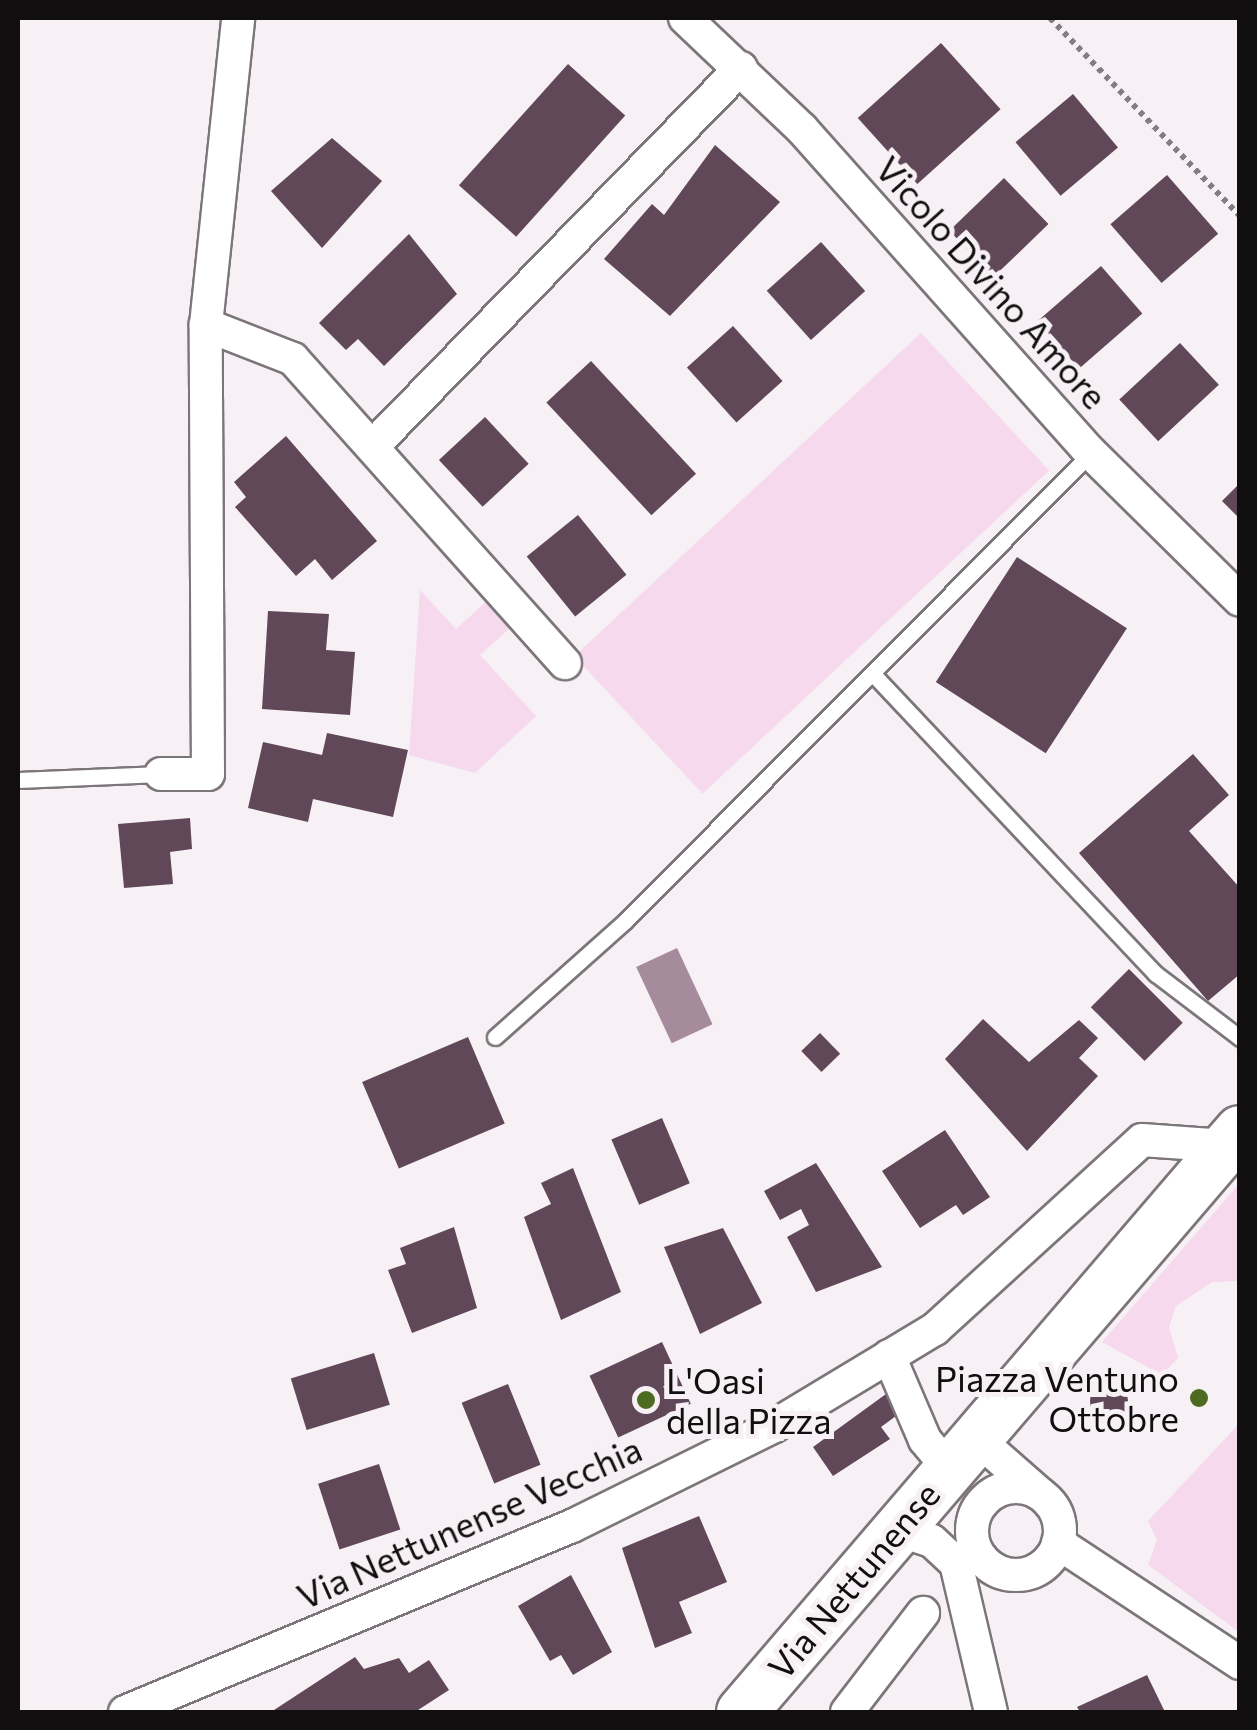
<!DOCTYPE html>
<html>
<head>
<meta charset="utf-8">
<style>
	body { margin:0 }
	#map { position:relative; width:1257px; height:1730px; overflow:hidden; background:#f7f0f4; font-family:Commissioner,sans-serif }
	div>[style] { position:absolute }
	.green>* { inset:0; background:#f6d9ec; transform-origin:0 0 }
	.water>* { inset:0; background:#a68b9d; transform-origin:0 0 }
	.building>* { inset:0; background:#604858; transform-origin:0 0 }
	.round { border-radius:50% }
	.path>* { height:6px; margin-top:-3px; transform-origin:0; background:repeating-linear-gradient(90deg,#837e81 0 5px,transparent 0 10px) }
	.roads { filter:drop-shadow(2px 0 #7c767a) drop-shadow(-2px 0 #7c767a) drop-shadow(0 2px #7c767a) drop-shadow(0 -2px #7c767a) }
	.service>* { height:15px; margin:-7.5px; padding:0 7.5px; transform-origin:7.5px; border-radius:7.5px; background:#fff }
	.minor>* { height:32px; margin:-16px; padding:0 16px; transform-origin:16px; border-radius:16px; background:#fff }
	.minor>.ring { margin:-16px; padding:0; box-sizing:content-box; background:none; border:32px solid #fff; border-radius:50% }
	.primary>* { height:50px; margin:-25px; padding:0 25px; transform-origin:25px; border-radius:25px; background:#fff }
	.dots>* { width:28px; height:28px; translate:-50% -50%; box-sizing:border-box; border:5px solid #f7f0f4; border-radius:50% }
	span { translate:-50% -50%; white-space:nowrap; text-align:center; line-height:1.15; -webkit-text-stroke:10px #f7f0f4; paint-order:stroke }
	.street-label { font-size:35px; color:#100e0f }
	.poi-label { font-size:35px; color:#100e0f }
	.right { translate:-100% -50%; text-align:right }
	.left { translate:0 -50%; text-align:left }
	.frame { position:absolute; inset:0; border:20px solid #100e0f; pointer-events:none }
</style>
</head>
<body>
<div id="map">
	<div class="green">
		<div style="left:921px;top:333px;width:188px;height:474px;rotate:47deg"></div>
		<div style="clip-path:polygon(420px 590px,456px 629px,486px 602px,510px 628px,480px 655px,536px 716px,475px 773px,409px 755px)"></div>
		<div style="clip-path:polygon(1239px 1184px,1239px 1281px,1212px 1282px,1176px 1306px,1169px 1327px,1178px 1358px,1162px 1375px,1102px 1342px)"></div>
		<div style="clip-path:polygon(1239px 1424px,1239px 1632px,1148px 1565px,1157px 1540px,1148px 1521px)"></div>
	</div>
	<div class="water">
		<div style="left:677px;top:948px;width:84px;height:45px;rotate:65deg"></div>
	</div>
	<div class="building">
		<div style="left:941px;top:43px;width:89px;height:112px;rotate:48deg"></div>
		<div style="left:568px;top:64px;width:77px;height:163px;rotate:42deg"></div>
		<div style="left:1073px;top:94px;width:70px;height:75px;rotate:50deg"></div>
		<div style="clip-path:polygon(332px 138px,382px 181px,322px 248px,271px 191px)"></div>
		<div style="clip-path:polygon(715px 145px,780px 202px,670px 316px,604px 259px,652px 204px,664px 215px)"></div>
		<div style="left:1167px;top:175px;width:78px;height:75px;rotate:49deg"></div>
		<div style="left:1004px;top:178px;width:64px;height:76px;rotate:46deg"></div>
		<div style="clip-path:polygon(409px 234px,457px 294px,384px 366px,358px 339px,346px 350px,319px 323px)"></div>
		<div style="left:821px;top:242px;width:66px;height:73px;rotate:48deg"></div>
		<div style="left:1101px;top:266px;width:63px;height:84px;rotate:49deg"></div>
		<div style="left:733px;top:326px;width:74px;height:62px;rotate:48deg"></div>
		<div style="left:1180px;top:343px;width:57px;height:83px;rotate:47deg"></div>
		<div style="left:591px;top:361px;width:154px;height:61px;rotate:47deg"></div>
		<div style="left:485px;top:417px;width:64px;height:63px;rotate:47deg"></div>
		<div style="clip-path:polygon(286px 436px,377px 541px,332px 580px,315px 559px,296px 576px,235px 507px,246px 497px,234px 482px)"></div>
		<div style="clip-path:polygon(1240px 483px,1240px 519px,1222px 501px)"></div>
		<div style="left:578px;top:515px;width:77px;height:66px;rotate:51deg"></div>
		<div style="left:1017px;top:557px;width:131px;height:149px;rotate:33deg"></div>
		<div style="clip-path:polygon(268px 611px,329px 614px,326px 650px,355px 652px,350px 715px,262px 709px)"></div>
		<div style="clip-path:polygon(327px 733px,408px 750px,393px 817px,313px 799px,308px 822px,248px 808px,263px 742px,322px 755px)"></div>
		<div style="clip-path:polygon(1193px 754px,1229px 795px,1189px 831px,1240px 888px,1240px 974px,1208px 1001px,1079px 853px)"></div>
		<div style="clip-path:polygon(190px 818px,192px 849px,170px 852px,173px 884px,124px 888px,118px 824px)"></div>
		<div style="left:1129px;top:969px;width:76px;height:54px;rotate:45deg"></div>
		<div style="clip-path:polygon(983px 1019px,1029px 1062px,1079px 1020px,1098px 1038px,1079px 1058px,1098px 1076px,1027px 1151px,945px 1059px)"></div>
		<div style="left:820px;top:1033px;width:29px;height:26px;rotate:46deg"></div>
		<div style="left:468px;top:1037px;width:94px;height:115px;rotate:67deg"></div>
		<div style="left:662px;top:1118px;width:71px;height:55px;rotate:67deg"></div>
		<div style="clip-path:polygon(945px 1130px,990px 1197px,963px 1215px,956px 1205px,920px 1228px,882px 1171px)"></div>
		<div style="clip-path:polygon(816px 1163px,882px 1267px,816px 1292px,787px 1237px,809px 1225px,801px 1209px,780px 1220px,764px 1191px)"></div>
		<div style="clip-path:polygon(573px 1168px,621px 1292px,561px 1320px,524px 1217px,551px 1204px,541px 1183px)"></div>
		<div style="clip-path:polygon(454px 1227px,477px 1308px,412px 1333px,388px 1270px,406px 1264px,400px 1248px)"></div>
		<div style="clip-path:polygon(723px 1228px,762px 1303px,700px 1334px,664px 1247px)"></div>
		<div style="left:662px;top:1342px;width:68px;height:80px;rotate:65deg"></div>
		<div style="left:374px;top:1353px;width:54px;height:87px;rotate:73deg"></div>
		<div class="round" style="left:1090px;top:1382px;width:38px;height:38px"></div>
		<div style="left:508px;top:1384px;width:87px;height:50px;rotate:68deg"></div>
		<div style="clip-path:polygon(886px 1394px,900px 1413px,881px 1427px,890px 1439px,833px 1476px,813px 1447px)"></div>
		<div style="left:379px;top:1464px;width:69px;height:64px;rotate:72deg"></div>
		<div style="clip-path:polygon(699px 1516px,727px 1582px,679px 1602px,692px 1633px,655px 1648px,622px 1548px)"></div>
		<div style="clip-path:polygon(571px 1575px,612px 1652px,573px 1675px,561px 1655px,550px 1661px,518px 1606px)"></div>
		<div style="clip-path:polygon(355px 1657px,364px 1669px,399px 1658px,409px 1673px,429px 1660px,449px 1690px,415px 1712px,271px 1712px)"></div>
		<div style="clip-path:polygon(1147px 1675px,1165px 1712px,1080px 1712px,1077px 1707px)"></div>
	</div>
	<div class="path">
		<div style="left:1050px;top:18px;width:274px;rotate:46.2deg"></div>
	</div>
	<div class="roads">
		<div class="service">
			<div style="left:874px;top:675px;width:411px;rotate:46.7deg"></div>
			<div style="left:1156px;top:974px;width:106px;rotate:37.3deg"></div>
			<div style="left:18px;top:780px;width:143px;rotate:-2.4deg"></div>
			<div style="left:495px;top:1037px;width:174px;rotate:-41.7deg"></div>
			<div style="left:625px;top:921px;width:660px;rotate:-45.12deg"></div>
		</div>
		<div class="minor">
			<div style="left:685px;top:18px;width:161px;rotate:43.5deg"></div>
			<div style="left:802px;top:129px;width:434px;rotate:48.3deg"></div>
			<div style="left:1091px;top:453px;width:209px;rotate:44.6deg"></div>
			<div style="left:206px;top:325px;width:93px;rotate:21.3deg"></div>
			<div style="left:293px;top:359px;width:408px;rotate:48.2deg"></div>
			<div style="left:372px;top:447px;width:529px;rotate:-45.77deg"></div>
			<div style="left:161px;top:774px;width:47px"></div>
			<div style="left:208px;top:774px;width:449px;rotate:-90.3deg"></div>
			<div style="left:206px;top:325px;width:309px;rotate:-84deg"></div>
			<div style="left:889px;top:1356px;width:91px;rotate:66.8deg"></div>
			<div style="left:925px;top:1440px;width:35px;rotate:50deg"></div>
			<div style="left:974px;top:1436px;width:88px;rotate:41.3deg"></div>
			<div class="ring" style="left:972px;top:1487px;width:56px;height:56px"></div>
			<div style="left:884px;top:1540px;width:24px;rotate:-17deg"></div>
			<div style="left:907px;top:1533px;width:26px;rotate:18deg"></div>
			<div style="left:932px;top:1541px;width:33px;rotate:43deg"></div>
			<div style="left:956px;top:1563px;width:153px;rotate:76.8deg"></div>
			<div style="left:1058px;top:1543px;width:218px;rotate:33.4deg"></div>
			<div style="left:125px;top:1712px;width:484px;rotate:-22.6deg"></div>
			<div style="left:572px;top:1526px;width:225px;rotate:-26.3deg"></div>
			<div style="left:774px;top:1426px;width:188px;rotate:-31.1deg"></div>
			<div style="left:935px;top:1329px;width:280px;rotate:-42.4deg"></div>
			<div style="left:1142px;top:1140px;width:84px;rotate:4.1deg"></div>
			<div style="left:847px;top:1712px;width:125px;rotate:-52.5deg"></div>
		</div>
		<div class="primary">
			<div style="left:742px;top:1712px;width:765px;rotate:-49.4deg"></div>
		</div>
	</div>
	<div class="dots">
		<div style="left:1199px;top:1398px;background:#4c6b20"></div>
		<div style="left:646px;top:1400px;background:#4c6b20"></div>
	</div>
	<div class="street-label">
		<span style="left:992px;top:282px;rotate:48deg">Vicolo Divino Amore</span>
		<span style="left:469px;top:1522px;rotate:-24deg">Via Nettunense Vecchia</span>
		<span style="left:853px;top:1580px;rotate:-50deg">Via Nettunense</span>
	</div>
	<div class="poi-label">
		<span class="right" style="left:1179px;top:1398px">Piazza Ventuno<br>Ottobre</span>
		<span class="left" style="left:666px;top:1400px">L'Oasi<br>della Pizza</span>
	</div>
	<div class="frame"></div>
</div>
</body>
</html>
